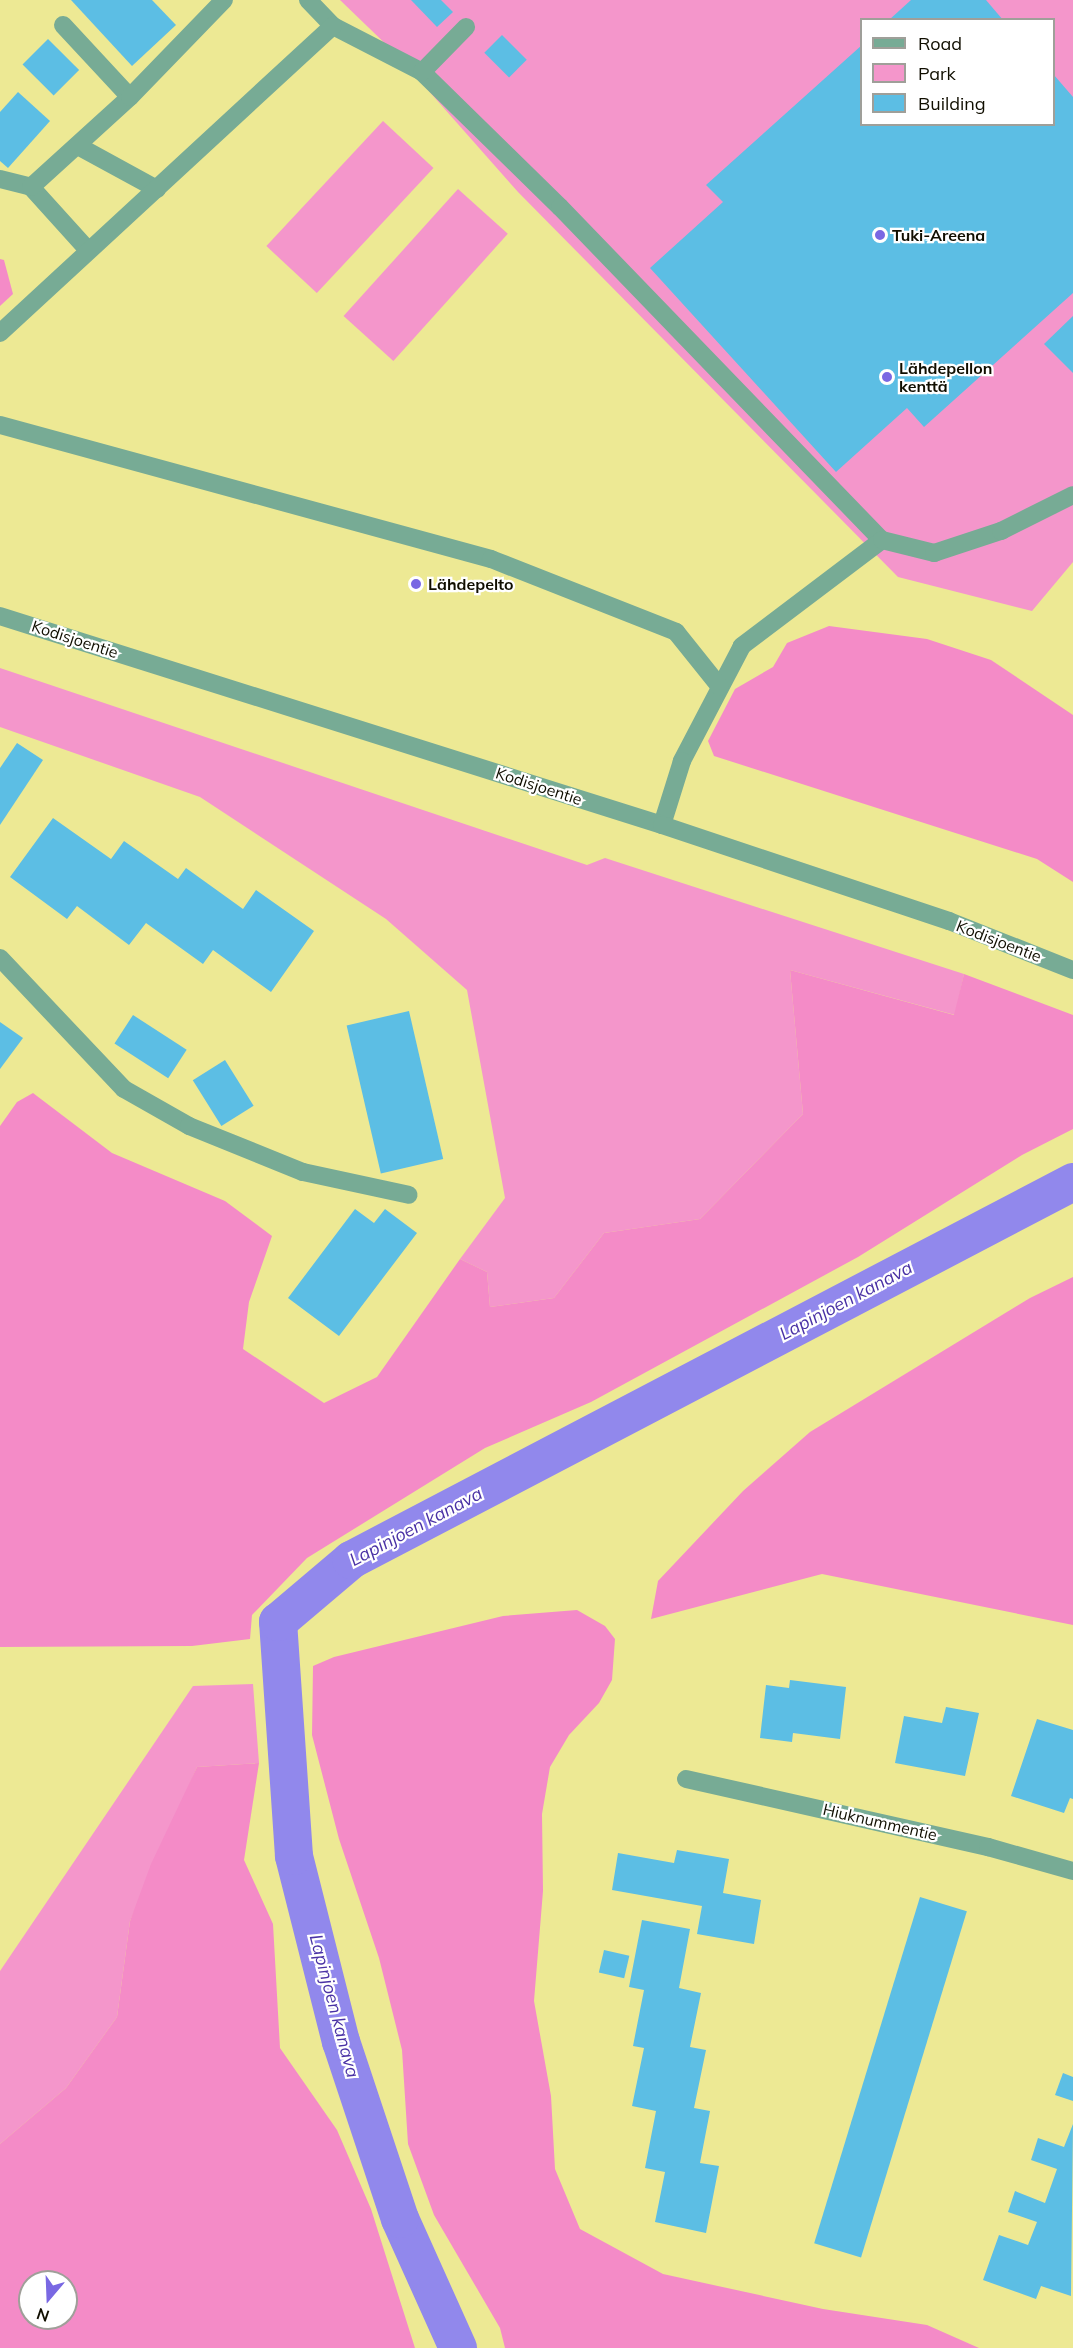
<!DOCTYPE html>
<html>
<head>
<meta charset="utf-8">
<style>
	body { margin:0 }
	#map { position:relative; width:1073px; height:2348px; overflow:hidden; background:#ede994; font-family:Mulish,sans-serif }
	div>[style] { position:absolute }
	.green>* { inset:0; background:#f496cb; transform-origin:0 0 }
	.forest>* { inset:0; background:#f48bc7 }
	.canal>* { height:38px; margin:-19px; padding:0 19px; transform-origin:19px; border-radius:19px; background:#9188ec }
	.building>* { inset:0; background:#5cbee4; transform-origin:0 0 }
	.minor>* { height:18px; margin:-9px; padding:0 9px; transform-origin:9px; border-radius:9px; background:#77ab95 }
	.dots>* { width:16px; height:16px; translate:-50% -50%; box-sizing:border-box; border:3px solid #fff; border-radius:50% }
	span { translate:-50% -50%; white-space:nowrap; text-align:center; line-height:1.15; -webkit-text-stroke:4.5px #fff; paint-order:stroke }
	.poi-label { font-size:16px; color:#100e00; font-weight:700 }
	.left { translate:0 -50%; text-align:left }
	.street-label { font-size:16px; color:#100e00 }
	.water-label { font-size:18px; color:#4a32a5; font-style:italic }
	.legend { position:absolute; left:860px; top:18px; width:195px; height:108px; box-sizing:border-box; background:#fff; border:2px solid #9f9f99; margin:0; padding:8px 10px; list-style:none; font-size:18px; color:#100e00 }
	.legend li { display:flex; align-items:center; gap:12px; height:30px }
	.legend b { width:30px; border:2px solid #9f9f99 }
	.north { position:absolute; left:18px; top:2270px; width:60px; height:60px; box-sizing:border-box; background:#fff; border:2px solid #9f9f99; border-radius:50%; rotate:199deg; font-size:16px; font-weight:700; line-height:24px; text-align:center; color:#100e00 }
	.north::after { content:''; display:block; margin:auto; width:21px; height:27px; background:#7968e3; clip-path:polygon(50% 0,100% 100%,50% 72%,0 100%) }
</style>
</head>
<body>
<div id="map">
	<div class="green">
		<div style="clip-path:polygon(evenodd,340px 0,1073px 0,1073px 562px,1032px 611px,898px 577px,518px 192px,397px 55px,340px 0,862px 20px,1054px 20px,1054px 124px,862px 124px,862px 20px)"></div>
		<div style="left:383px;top:121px;width:69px;height:171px;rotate:43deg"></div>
		<div style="left:458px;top:189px;width:67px;height:171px;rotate:42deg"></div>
		<div style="clip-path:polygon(0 668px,587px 865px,605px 858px,964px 974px,955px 1015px,790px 970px,803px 1114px,700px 1219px,604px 1233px,554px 1298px,490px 1307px,487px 1272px,460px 1259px,505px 1198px,467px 990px,386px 919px,200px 797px,0 727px)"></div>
		<div style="clip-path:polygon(253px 1684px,259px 1763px,197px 1767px,130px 1921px,117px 2017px,66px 2088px,0 2144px,0 1971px,193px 1686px)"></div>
	</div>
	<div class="forest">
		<div style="clip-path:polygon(0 259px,4px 260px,13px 294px,0 306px)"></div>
		<div style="clip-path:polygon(829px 626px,927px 639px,991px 660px,1073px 715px,1073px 882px,1037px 859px,714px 756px,708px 741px,735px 689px,773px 667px,787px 643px)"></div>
		<div style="clip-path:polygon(790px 970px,954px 1015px,964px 974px,1073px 1015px,1073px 1129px,1022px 1155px,858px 1257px,591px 1402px,485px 1448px,307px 1558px,252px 1615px,250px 1639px,192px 1646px,0 1647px,0 1126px,17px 1102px,33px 1093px,112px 1153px,225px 1201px,272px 1236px,249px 1302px,243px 1349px,324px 1403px,377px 1377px,460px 1259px,487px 1272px,490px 1307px,554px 1298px,604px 1233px,700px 1219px,803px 1114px)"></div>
		<div style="clip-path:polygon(1073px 1277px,1073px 1625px,822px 1574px,651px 1619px,658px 1581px,743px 1491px,810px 1432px,1030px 1298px)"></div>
		<div style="clip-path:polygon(577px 1610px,605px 1626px,615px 1639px,612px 1680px,599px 1703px,569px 1735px,550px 1767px,542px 1814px,543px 1891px,534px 2001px,551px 2096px,555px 2169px,580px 2229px,663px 2274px,823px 2309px,927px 2325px,979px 2348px,505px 2348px,500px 2328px,434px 2215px,408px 2144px,402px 2050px,379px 1958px,339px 1839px,312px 1735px,313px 1666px,334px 1657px,503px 1616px)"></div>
		<div style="clip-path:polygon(evenodd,259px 1763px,244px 1860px,273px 1924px,280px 2048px,337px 2130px,371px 2209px,415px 2348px,0 2348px,0 2144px,66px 2088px,117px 2017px,130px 1921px,151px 1864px,197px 1767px,259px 1763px,30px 2282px,66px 2282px,66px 2318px,30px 2318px,30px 2282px)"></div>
	</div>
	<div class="canal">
		<div style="left:458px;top:2348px;width:141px;rotate:-114.2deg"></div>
		<div style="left:400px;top:2219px;width:187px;rotate:-108.4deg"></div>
		<div style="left:341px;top:2042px;width:192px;rotate:-104.2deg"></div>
		<div style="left:294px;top:1856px;width:235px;rotate:-93.9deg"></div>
		<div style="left:278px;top:1622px;width:96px;rotate:-40.3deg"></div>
		<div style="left:351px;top:1560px;width:815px;rotate:-27.63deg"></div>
	</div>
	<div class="building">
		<div style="clip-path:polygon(71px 0,152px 0,176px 25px,132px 66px)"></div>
		<div style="clip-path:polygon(411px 0,441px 0,453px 12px,437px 27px)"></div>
		<div style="clip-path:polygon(911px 0,986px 0,1003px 20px,889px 20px)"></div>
		<div style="left:502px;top:35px;width:35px;height:25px;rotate:45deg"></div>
		<div style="left:48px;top:39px;width:44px;height:36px;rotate:45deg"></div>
		<div style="clip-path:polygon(862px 45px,862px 124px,1054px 124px,1054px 75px,1073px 97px,1073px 293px,924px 427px,907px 408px,836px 472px,650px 268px,723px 202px,706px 185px)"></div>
		<div style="clip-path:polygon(18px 92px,50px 121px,8px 168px,0 161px,0 112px)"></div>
		<div style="clip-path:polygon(1073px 316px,1073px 373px,1044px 344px)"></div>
		<div style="clip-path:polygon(17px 743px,43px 760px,0 825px,0 768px)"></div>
		<div style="clip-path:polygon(53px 818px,111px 859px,124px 841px,178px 879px,186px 868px,243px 909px,256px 890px,314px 931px,271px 992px,213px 950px,203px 964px,146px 923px,129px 945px,77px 906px,67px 919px,10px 877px)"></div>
		<div style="left:409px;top:1011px;width:152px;height:64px;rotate:77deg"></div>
		<div style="left:133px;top:1015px;width:64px;height:34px;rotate:33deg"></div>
		<div style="clip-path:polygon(0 1022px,23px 1038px,0 1069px)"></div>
		<div style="left:225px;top:1060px;width:54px;height:38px;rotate:58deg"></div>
		<div style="clip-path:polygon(355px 1209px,374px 1223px,385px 1209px,417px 1233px,339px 1336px,288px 1298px)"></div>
		<div style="clip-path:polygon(790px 1680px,846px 1687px,840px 1739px,793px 1733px,792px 1742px,760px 1738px,766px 1685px,789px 1688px)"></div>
		<div style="clip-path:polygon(946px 1707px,979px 1713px,965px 1776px,895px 1763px,904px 1716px,942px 1723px)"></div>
		<div style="clip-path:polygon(1037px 1719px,1073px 1730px,1073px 1799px,1070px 1798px,1064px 1813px,1011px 1796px)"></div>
		<div style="clip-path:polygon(677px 1850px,729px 1859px,723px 1893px,761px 1900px,754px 1944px,697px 1934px,702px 1906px,612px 1890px,618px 1853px,674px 1863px)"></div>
		<div style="left:920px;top:1897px;width:49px;height:362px;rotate:17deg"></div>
		<div style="clip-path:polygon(642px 1920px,690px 1929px,679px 1988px,701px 1993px,690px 2047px,706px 2050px,694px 2108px,710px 2111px,700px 2163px,719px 2166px,706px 2233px,655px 2222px,665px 2172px,645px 2168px,656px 2111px,632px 2106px,644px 2048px,633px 2046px,644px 1990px,629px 1987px)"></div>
		<div style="left:604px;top:1950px;width:26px;height:23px;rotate:13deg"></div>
		<div style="clip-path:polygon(1063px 2073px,1073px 2077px,1073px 2101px,1055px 2095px)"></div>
		<div style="clip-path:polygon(1073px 2124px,1071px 2296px,1041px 2286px,1036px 2299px,983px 2280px,999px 2235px,1028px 2245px,1037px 2222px,1008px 2212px,1015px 2191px,1045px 2203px,1057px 2169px,1031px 2160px,1038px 2138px,1064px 2147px)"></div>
	</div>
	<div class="minor">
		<div style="left:308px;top:0;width:36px;rotate:46deg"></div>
		<div style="left:333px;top:26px;width:100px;rotate:27.3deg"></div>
		<div style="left:422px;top:72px;width:193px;rotate:44.4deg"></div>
		<div style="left:560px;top:207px;width:463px;rotate:46deg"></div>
		<div style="left:882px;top:540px;width:176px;rotate:142.9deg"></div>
		<div style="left:742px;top:646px;width:130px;rotate:117.6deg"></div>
		<div style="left:682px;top:761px;width:67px;rotate:107.4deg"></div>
		<div style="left:63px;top:25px;width:98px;rotate:47.1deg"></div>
		<div style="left:422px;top:72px;width:63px;rotate:-45.6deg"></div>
		<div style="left:78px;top:146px;width:90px;rotate:28.6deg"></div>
		<div style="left:0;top:179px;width:32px;rotate:14deg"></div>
		<div style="left:31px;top:187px;width:85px;rotate:47.9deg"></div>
		<div style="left:31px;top:187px;width:134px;rotate:-42.3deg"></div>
		<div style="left:130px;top:97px;width:135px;rotate:-45.9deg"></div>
		<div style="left:0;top:333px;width:453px;rotate:-42.7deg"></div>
		<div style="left:0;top:425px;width:509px;rotate:15.26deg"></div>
		<div style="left:491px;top:559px;width:199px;rotate:21.5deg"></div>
		<div style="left:676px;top:632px;width:70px;rotate:51.3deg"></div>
		<div style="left:882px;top:540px;width:54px;rotate:14deg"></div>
		<div style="left:934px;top:553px;width:71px;rotate:-18.2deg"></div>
		<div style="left:1001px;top:531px;width:80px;rotate:-26.6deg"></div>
		<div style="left:0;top:616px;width:694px;rotate:17.52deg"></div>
		<div style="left:662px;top:825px;width:303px;rotate:18.5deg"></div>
		<div style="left:949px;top:921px;width:133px;rotate:21.6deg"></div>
		<div style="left:0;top:958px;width:180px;rotate:46.6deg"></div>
		<div style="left:124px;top:1089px;width:75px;rotate:29.6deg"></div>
		<div style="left:189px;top:1126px;width:123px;rotate:22deg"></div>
		<div style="left:303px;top:1172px;width:108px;rotate:12.2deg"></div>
		<div style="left:686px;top:1779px;width:310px;rotate:12.7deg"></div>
		<div style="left:988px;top:1847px;width:88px;rotate:15.8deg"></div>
	</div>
	<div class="dots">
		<div style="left:880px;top:235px;background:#7968e3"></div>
		<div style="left:887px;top:377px;background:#7968e3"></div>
		<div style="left:416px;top:584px;background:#7968e3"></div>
	</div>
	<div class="poi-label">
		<span class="left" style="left:892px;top:235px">Tuki-Areena</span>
		<span class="left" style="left:899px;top:377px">Lähdepellon<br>kenttä</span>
		<span class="left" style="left:428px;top:584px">Lähdepelto</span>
	</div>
	<div class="street-label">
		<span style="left:75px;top:639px;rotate:18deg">Kodisjoentie</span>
		<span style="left:539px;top:786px;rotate:18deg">Kodisjoentie</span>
		<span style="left:999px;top:941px;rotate:21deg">Kodisjoentie</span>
		<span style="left:880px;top:1822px;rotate:13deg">Hiuknummentie</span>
	</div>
	<div class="water-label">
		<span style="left:846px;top:1301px;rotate:-28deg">Lapinjoen kanava</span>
		<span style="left:416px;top:1527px;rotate:-28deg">Lapinjoen kanava</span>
		<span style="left:334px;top:2006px;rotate:75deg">Lapinjoen kanava</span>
	</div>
	<ul class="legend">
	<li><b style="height:8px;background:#77ab95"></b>Road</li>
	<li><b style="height:16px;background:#f496cb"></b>Park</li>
	<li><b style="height:16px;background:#5cbee4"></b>Building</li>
	</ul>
	<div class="north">N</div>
</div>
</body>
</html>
